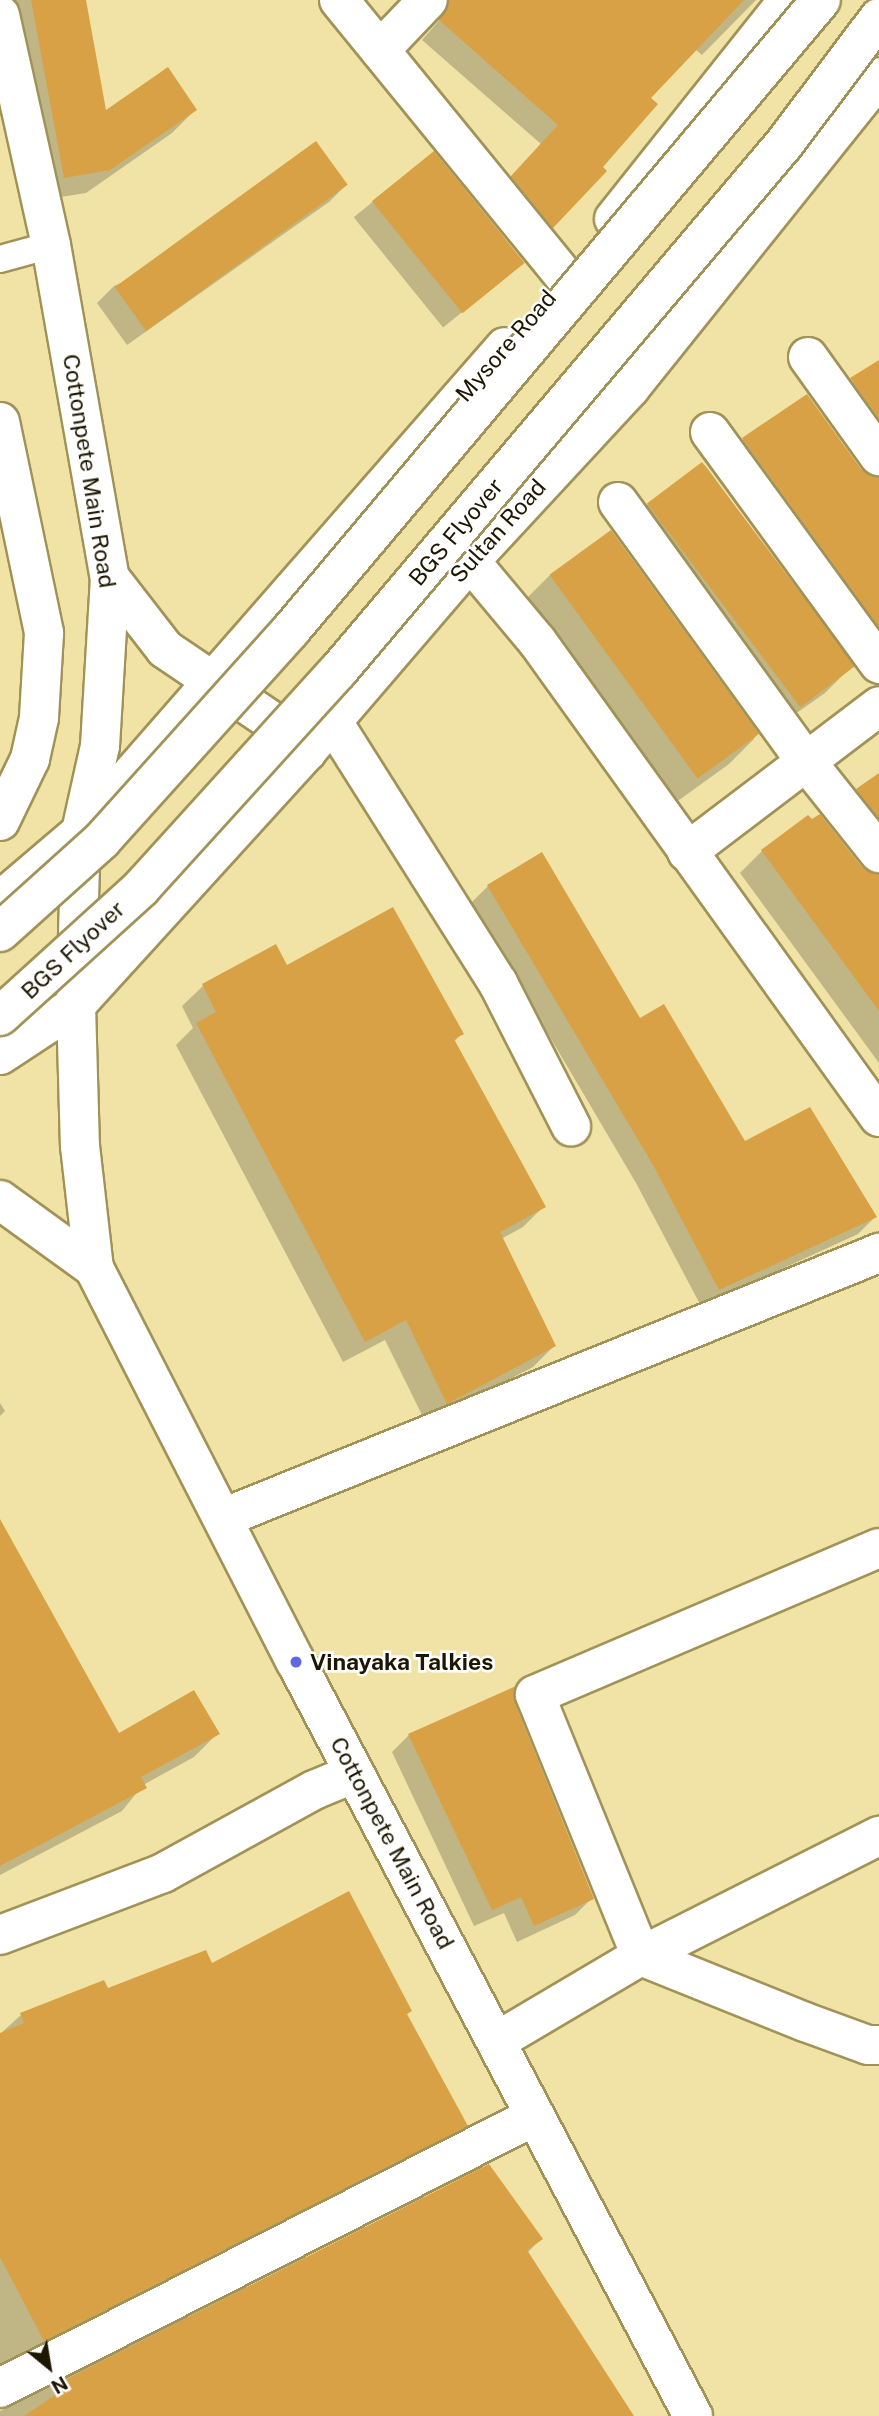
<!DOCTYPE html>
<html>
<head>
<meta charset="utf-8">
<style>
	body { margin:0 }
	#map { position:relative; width:879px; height:2416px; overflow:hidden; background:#f1e3a5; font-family:"Public Sans",sans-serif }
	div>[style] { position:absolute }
	.shadow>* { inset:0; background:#0003; transform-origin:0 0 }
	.building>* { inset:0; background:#d9a145; transform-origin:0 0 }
	.roads { filter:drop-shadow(2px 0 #a19358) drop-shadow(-2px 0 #a19358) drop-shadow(0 2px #a19358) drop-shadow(0 -2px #a19358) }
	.service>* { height:26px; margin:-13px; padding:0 13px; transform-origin:13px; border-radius:13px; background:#fff }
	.minor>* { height:38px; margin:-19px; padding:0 19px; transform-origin:19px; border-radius:19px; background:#fff }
	.secondary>* { height:38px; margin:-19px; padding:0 19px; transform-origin:19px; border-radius:19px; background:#fff }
	.trunk>* { height:38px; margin:-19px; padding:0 19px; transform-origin:19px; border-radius:19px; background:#fff }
	.bridges { filter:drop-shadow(2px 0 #a19358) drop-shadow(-2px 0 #a19358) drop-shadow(0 2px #a19358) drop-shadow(0 -2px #a19358) }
	.trunk-bridge>* { height:38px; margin:-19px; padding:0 19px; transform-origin:19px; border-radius:19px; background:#fff }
	.dots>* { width:19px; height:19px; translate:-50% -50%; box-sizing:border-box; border:4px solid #fff; border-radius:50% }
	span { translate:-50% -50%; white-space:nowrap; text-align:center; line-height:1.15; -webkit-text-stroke:5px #fff; paint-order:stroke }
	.street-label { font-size:23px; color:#1d1701 }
	.poi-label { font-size:23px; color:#1d1701; font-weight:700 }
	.left { translate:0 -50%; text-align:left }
	.north { position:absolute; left:14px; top:2332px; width:70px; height:70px; -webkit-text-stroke:5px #fff; paint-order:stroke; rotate:150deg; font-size:19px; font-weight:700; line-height:28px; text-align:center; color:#1d1701 }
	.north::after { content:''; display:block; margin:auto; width:24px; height:32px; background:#1d1701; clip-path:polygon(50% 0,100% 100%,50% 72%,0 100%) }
</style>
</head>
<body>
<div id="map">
	<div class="shadow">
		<div style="clip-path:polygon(4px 0,84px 0,105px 113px,195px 110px,172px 133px,86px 193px,41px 200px)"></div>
		<div style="clip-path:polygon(457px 0,756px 0,702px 55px,695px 49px,648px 98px,600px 167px,605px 171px,534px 245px,494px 195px,541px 144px,422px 40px)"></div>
		<div style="left:433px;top:153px;width:142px;height:102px;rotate:51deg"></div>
		<div style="clip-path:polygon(346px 185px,329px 202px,127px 345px,97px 303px,114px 286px)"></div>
		<div style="clip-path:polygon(879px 362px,879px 638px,720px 463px,743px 440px,807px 396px,861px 471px,876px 478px,875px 467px,828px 403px)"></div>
		<div style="clip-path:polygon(705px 465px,843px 655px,848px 670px,825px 693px,771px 731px,627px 525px,651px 501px)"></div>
		<div style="clip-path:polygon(550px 575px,757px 734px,753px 740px,729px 764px,675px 803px,527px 598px)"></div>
		<div style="clip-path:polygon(879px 775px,879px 1063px,740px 873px,762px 851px,877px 875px,875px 863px,835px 812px)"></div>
		<div style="clip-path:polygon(488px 886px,640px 1020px,744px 1143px,875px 1217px,858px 1234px,701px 1306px,636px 1183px,471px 903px)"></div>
		<div style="clip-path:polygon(275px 947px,286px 967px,462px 1033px,454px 1042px,544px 1206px,523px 1227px,501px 1239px,554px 1346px,533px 1367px,426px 1423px,385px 1340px,343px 1362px,176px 1045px,193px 1028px,182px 1006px,203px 986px)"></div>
		<div style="clip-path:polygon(0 1403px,5px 1411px,0 1416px)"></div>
		<div style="clip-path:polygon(0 1522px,119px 1736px,218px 1733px,194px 1757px,143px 1785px,122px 1811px,0 1875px)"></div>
		<div style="clip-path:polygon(513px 1704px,592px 1898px,575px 1915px,517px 1942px,504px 1913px,474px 1926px,392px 1752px,409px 1735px)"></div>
		<div style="clip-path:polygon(211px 1965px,406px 2015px,466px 2125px,447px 2144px,0 2371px,0 2034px,21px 2015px)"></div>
		<div style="clip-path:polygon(488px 2166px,541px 2239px,527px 2253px,632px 2416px,0 2416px,0 2411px)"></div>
	</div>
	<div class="building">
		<div style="clip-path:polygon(31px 0,86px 0,106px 110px,168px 67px,197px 110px,110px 170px,64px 178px)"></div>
		<div style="clip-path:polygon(449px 0,744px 0,651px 98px,658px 104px,603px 167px,607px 171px,553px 228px,511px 176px,558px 125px,439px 20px)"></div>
		<div style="left:316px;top:141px;width:54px;height:249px;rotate:54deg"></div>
		<div style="left:434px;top:151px;width:144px;height:80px;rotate:51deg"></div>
		<div style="clip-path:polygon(879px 360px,879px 418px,850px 378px)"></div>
		<div style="clip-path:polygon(807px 394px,861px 469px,879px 478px,879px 627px,742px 438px)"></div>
		<div style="left:702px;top:462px;width:255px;height:69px;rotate:53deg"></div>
		<div style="left:611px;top:530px;width:252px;height:76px;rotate:54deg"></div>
		<div style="clip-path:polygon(879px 773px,879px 818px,856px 789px)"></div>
		<div style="clip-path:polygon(820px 814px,862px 867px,879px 874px,879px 1011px,761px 850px,808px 815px,812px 819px)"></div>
		<div style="clip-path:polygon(542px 852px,640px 1018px,664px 1004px,745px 1141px,810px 1107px,877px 1217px,719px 1290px,653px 1165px,487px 885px)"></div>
		<div style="clip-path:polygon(393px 907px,464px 1034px,454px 1039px,546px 1207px,500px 1232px,556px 1346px,447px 1404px,406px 1320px,365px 1342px,196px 1023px,216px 1012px,202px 984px,276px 944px,287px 965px)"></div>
		<div style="clip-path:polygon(0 1519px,119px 1733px,194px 1690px,220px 1734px,141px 1777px,147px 1788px,0 1866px)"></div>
		<div style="clip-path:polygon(516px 1686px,515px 1703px,594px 1899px,534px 1926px,521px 1897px,492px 1910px,408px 1734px)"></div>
		<div style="clip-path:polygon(349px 1891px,412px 2011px,407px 2014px,468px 2126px,44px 2341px,0 2257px,0 2033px,24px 2023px,20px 2013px,104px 1980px,108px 1988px,206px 1950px,212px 1963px)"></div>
		<div style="clip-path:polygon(489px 2164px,543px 2239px,527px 2250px,634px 2416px,24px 2416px,68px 2386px,65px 2380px)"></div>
	</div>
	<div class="roads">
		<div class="service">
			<div style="left:0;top:259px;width:53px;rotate:-15.4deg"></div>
		</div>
		<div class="minor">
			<div style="left:339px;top:0;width:357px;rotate:50.8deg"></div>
			<div style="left:380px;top:50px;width:69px;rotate:-46.2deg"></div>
			<div style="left:808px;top:357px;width:122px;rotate:54.4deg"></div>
			<div style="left:710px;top:432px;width:287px;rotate:53.9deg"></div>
			<div style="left:618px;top:502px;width:319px;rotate:54.1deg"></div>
			<div style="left:805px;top:760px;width:119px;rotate:51.5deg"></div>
			<div style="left:470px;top:561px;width:104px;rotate:50.1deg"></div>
			<div style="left:537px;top:641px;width:586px;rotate:54.3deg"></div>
			<div style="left:331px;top:719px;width:312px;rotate:57.7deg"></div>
			<div style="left:498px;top:983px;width:161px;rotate:63deg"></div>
			<div style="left:687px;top:852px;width:241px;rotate:-37.2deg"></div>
			<div style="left:223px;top:1518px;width:708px;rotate:-22deg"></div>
			<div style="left:879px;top:1548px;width:374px;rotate:156.9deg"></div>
			<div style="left:535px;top:1695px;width:282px;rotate:67.9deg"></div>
			<div style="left:641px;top:1956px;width:177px;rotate:21.9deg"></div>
			<div style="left:805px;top:2022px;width:67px;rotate:20.1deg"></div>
			<div style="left:868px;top:2045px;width:11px"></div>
			<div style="left:0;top:1935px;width:174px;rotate:-20.8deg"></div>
			<div style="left:163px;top:1873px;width:172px;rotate:-28.8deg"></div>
			<div style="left:314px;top:1790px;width:44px;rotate:-22.5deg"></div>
			<div style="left:497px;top:2041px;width:167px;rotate:-30.6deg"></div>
			<div style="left:641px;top:1956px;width:267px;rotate:-26.8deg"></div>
			<div style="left:0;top:2388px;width:600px;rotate:-26.95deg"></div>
		</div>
		<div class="secondary">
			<div style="left:0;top:15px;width:236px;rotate:77.5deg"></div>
			<div style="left:51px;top:245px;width:338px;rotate:80deg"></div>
			<div style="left:110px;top:578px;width:168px;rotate:93.4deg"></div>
			<div style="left:100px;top:746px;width:88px;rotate:102.5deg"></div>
			<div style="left:81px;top:832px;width:173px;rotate:91.7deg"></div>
			<div style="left:76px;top:1005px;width:141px;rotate:88.4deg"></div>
			<div style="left:80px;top:1146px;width:123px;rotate:83.5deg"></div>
			<div style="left:94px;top:1268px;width:443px;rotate:62.9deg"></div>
			<div style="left:296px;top:1662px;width:852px;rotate:62.23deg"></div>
			<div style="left:614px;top:219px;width:280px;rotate:-51.5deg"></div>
			<div style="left:110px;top:578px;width:90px;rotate:52.2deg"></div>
			<div style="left:165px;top:649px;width:138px;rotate:34deg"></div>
			<div style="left:279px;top:726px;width:38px;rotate:42deg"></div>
			<div style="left:0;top:901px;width:106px;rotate:-40.4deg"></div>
			<div style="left:81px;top:832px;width:644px;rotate:-48.84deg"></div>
			<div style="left:0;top:1055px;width:91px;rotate:-33.3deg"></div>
			<div style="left:76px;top:1005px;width:343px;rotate:-47.7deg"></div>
			<div style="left:307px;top:751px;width:250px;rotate:-49.4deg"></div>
			<div style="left:470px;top:561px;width:236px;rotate:-47.2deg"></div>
			<div style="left:630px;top:388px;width:398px;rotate:-51.3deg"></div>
			<div style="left:0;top:1200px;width:116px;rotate:35.9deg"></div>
		</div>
		<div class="trunk">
			<div style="left:0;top:422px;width:216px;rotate:78.2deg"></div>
			<div style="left:44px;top:633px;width:85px;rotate:93.4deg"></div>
			<div style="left:39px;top:718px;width:42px;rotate:102.4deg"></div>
			<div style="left:30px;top:759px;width:69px;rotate:115.8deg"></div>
		</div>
	</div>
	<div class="bridges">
		<div class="trunk-bridge">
			<div style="left:0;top:932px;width:137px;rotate:-42deg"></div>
			<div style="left:102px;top:840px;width:283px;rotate:-48deg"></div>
			<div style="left:291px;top:630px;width:823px;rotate:-49.93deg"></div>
			<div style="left:0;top:1016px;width:190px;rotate:-42.2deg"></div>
			<div style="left:141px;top:888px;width:293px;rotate:-47.8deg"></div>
			<div style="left:338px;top:671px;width:690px;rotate:-49.76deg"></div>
			<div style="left:784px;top:144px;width:158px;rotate:-53deg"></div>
		</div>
	</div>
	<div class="dots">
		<div style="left:296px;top:1662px;background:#6067df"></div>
	</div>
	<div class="street-label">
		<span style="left:506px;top:346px;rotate:-49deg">Mysore Road</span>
		<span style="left:89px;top:471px;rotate:81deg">Cottonpete Main Road</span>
		<span style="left:498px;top:531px;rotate:-48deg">Sultan Road</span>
		<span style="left:456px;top:532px;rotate:-50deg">BGS Flyover</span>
		<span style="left:73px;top:950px;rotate:-43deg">BGS Flyover</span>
		<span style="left:392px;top:1843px;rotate:62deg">Cottonpete Main Road</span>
	</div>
	<div class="poi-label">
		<span class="left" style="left:310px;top:1662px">Vinayaka Talkies</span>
	</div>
	<div class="north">N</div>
</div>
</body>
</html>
